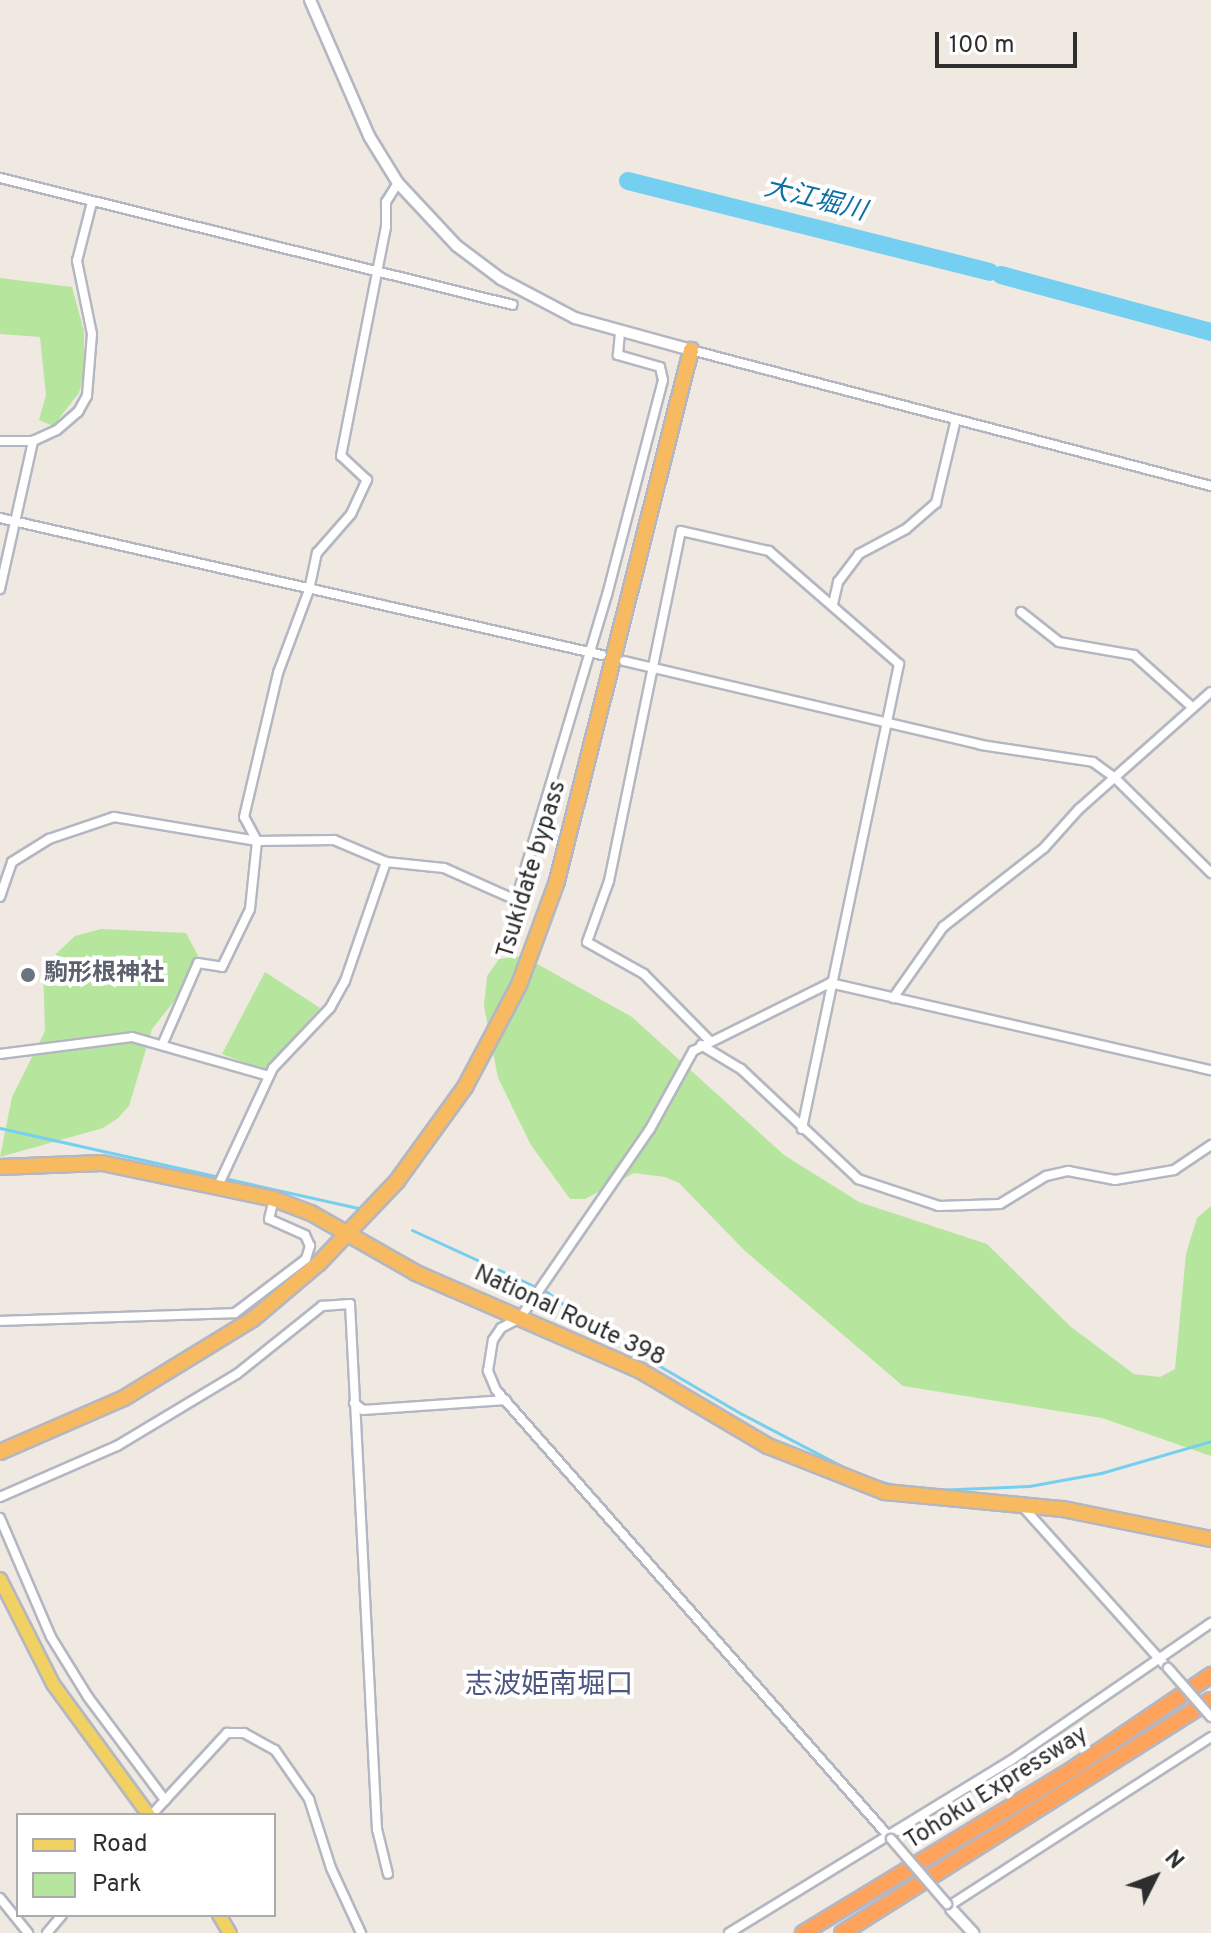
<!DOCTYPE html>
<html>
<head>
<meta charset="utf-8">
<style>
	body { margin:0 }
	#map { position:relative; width:1211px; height:1933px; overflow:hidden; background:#efe9e1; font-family:Overpass,"Noto Sans JP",sans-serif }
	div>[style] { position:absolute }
	.green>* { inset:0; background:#b6e59e }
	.stream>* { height:3px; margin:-1.5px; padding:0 1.5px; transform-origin:1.5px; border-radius:1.5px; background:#75cff0 }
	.river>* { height:18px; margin:-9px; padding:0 9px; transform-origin:9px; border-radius:9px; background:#75cff0 }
	.roads { filter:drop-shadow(2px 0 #b4b7c1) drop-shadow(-2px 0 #b4b7c1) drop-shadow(0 2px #b4b7c1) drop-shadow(0 -2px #b4b7c1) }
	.minor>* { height:8px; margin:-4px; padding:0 4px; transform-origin:4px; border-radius:4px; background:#fff }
	.tertiary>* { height:10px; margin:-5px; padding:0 5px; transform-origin:5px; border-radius:5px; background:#fff }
	.primary>* { height:12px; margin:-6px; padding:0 6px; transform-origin:6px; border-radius:6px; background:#f2d163 }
	.trunk>* { height:14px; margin:-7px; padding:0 7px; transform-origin:7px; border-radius:7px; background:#f8ba60 }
	.motorway>* { height:14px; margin:-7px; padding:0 7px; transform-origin:7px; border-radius:7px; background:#ffa35c }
	.bridges { filter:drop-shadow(2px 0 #b4b7c1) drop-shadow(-2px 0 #b4b7c1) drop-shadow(0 2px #b4b7c1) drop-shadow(0 -2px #b4b7c1) }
	.minor-bridge>* { height:8px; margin:-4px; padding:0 4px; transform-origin:4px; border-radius:4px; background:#fff }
	.dots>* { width:22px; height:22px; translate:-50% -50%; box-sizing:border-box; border:4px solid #fff; border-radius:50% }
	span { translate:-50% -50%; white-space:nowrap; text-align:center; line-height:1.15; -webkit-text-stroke:8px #fff; paint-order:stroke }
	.street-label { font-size:24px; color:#2e2e2e }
	.worship-label { font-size:24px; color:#5b616d; font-weight:700 }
	.left { translate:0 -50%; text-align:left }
	.water-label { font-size:26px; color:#0d6fa3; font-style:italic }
	.quarter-label { font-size:28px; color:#4d5680 }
	.legend { position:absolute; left:16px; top:1813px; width:260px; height:104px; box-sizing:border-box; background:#fff; border:2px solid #ababab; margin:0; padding:10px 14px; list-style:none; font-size:24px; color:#2e2e2e }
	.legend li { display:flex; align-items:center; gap:16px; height:40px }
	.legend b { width:40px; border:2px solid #ababab }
	.north { position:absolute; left:1115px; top:1837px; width:80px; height:80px; -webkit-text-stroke:6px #fff; paint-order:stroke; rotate:48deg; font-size:22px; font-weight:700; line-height:32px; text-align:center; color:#2e2e2e }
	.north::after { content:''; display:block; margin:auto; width:28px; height:36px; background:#2e2e2e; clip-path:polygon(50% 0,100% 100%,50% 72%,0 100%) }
	.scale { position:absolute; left:935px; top:32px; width:142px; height:36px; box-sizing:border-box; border:4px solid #2e2e2e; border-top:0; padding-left:10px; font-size:24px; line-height:28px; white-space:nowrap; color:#2e2e2e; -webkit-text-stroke:6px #fff; paint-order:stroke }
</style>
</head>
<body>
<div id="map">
	<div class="green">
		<div style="clip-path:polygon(0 278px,72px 287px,84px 331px,84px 374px,79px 393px,53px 426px,39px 420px,46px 395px,40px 337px,0 334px)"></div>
		<div style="clip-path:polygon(101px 929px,186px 933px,203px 965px,152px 1029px,129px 1106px,118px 1118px,103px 1128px,0 1157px,12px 1097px,45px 1031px,43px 966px,75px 936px)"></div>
		<div style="clip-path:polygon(523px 956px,632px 1017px,784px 1155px,859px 1202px,987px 1244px,1071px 1327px,1134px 1374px,1160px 1377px,1175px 1369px,1186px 1254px,1197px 1218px,1211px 1206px,1211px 1456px,1102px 1418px,903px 1386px,745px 1251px,679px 1183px,665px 1177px,634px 1173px,585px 1199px,570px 1199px,531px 1145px,498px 1078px,484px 1006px,487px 976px,499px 959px)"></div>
		<div style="clip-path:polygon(265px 972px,320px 1008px,265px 1070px,222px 1054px)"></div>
	</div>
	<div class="stream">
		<div style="left:0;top:1128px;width:367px;rotate:12.6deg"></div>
		<div style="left:412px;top:1230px;width:149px;rotate:24.7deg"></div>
		<div style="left:547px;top:1292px;width:64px;rotate:36.7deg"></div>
		<div style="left:598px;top:1330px;width:167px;rotate:30.3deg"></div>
		<div style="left:742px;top:1414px;width:125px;rotate:27.6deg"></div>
		<div style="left:875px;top:1480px;width:28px;rotate:15deg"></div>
		<div style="left:934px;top:1490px;width:95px;rotate:-2.4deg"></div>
		<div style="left:1029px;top:1486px;width:73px;rotate:-10.2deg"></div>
		<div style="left:1101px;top:1473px;width:115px;rotate:-16.2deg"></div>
	</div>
	<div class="river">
		<div style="left:628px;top:181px;width:373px;rotate:14.1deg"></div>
		<div style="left:1001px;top:275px;width:218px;rotate:15.2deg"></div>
	</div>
	<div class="roads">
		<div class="minor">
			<div style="left:0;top:178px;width:528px;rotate:13.9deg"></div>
			<div style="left:691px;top:350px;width:537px;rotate:14.66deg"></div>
			<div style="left:0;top:441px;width:33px"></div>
			<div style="left:33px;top:441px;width:26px;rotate:-25deg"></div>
			<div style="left:57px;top:430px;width:28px;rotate:-41deg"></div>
			<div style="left:78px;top:412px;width:18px;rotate:-61deg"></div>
			<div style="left:87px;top:396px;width:62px;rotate:-85.4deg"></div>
			<div style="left:92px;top:334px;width:75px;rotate:-101.6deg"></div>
			<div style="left:77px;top:261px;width:61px;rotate:-75.7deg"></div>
			<div style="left:0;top:518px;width:617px;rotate:12.82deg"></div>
			<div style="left:0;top:589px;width:152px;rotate:-77.4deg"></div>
			<div style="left:833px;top:604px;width:23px;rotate:-77deg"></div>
			<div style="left:838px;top:582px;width:35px;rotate:-53deg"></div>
			<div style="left:859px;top:554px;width:53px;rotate:-28deg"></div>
			<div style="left:906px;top:529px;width:40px;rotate:-41deg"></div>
			<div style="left:936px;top:503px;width:86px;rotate:-76.6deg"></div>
			<div style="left:1021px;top:612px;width:48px;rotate:38.3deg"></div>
			<div style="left:1059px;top:642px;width:76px;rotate:9.8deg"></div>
			<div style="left:1134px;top:655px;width:79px;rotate:41.9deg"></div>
			<div style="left:624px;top:661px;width:367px;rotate:13.2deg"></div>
			<div style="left:981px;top:745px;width:113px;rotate:8.6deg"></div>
			<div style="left:1093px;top:762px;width:27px;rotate:36deg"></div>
			<div style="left:1115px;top:778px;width:135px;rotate:44.7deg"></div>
			<div style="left:0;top:897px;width:37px;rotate:-71deg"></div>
			<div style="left:12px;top:862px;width:44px;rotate:-31.9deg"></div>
			<div style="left:49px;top:839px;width:69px;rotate:-18.7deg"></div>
			<div style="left:114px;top:817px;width:145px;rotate:9.5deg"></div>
			<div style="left:257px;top:841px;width:77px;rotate:-0.7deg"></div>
			<div style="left:334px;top:840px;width:56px;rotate:22.9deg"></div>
			<div style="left:386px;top:862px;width:58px;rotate:5.9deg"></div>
			<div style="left:444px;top:868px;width:79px;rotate:24deg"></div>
			<div style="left:516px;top:900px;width:318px;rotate:-73.4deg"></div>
			<div style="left:607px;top:595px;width:222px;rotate:-75.4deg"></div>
			<div style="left:663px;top:380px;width:13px;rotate:-103deg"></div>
			<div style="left:660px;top:367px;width:44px;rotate:-164.1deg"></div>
			<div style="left:618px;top:355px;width:23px;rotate:-85deg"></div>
			<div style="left:893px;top:998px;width:87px;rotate:-54.8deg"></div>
			<div style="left:943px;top:927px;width:128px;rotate:-38deg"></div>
			<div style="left:1044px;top:848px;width:52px;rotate:-48.1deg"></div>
			<div style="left:1079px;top:809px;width:176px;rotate:-41.6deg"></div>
			<div style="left:710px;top:1041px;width:94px;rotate:-134.6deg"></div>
			<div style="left:644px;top:974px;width:65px;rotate:-150.7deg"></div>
			<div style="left:587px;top:942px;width:65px;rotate:-70.2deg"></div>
			<div style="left:609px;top:881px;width:357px;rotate:-78.4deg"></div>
			<div style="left:681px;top:531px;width:90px;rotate:12.8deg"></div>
			<div style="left:769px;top:551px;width:172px;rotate:41deg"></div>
			<div style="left:899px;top:664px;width:475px;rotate:101.8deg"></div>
			<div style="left:163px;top:1043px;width:87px;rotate:-66.4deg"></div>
			<div style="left:198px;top:963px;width:24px;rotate:9deg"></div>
			<div style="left:222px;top:967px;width:64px;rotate:-64.2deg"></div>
			<div style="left:250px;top:909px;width:68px;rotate:-84.1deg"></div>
			<div style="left:257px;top:841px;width:27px;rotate:-118deg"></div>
			<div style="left:244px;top:817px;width:148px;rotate:-76.7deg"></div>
			<div style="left:278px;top:673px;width:89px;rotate:-69.5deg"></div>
			<div style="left:309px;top:590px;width:38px;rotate:-78deg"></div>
			<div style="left:317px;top:553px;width:52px;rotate:-48.9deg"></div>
			<div style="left:351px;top:514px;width:38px;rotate:-65deg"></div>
			<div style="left:367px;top:480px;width:35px;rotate:-137deg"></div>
			<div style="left:341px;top:456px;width:233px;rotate:-78.9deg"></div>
			<div style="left:386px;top:227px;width:25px;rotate:-90deg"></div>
			<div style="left:386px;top:202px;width:22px;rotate:-58deg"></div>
			<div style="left:701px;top:1045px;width:47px;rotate:31deg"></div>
			<div style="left:741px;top:1069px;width:161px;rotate:43.2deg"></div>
			<div style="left:858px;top:1179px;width:85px;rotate:18.4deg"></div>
			<div style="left:939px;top:1206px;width:61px;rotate:-1.9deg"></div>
			<div style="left:1000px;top:1204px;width:54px;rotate:-31.3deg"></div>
			<div style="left:1046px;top:1176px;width:23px;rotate:-13deg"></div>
			<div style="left:1068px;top:1171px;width:48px;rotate:10.8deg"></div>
			<div style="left:1115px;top:1180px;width:60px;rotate:-9.6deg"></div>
			<div style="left:1174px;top:1170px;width:45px;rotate:-34deg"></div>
			<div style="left:0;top:1054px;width:133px;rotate:-7.3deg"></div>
			<div style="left:132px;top:1037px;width:142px;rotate:15.9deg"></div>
			<div style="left:218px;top:1186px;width:130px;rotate:-65deg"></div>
			<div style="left:273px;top:1068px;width:83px;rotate:-46.5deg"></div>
			<div style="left:330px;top:1008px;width:31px;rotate:-61deg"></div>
			<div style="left:345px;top:981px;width:126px;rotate:-71deg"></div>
			<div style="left:0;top:1321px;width:235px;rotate:-1.9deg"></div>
			<div style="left:235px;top:1313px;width:89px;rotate:-37.3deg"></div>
			<div style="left:306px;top:1259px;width:14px;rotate:-73deg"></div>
			<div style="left:310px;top:1246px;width:12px;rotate:-114deg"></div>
			<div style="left:305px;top:1235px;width:39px;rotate:-156deg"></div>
			<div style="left:269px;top:1219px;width:21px;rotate:-76deg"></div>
			<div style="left:354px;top:1403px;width:11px;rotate:38deg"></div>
			<div style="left:363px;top:1410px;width:143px;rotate:-4deg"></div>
			<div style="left:0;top:1497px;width:128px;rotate:-23.6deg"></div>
			<div style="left:117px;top:1446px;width:140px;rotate:-31deg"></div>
			<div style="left:237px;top:1374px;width:109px;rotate:-38.7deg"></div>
			<div style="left:322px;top:1306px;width:28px;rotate:-4deg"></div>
			<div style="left:350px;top:1304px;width:526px;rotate:87.06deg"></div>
			<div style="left:377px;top:1829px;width:46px;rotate:76.3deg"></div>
			<div style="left:1023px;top:1507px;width:211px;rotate:48.1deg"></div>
			<div style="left:0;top:1518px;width:129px;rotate:66.8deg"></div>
			<div style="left:51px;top:1637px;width:70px;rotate:58.3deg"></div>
			<div style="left:88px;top:1697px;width:129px;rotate:53.2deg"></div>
			<div style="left:156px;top:1810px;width:105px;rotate:-47.3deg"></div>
			<div style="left:227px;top:1733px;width:17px"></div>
			<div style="left:244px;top:1733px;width:35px;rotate:29deg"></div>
			<div style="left:275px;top:1750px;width:60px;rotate:55.2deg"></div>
			<div style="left:309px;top:1799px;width:72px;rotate:72.3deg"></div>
			<div style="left:331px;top:1868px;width:72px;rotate:65.2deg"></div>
			<div style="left:891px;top:1839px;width:598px;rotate:-131.34deg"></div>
			<div style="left:496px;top:1390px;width:21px;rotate:-113deg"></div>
			<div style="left:488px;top:1371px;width:31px;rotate:-81deg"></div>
			<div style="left:493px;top:1340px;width:14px;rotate:-56deg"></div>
			<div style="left:501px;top:1328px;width:21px;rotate:-28deg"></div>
			<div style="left:520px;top:1318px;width:229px;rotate:-55.5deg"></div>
			<div style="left:650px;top:1129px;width:89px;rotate:-61.1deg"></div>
			<div style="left:693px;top:1051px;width:153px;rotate:-26.4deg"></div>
			<div style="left:830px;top:983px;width:391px;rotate:12.9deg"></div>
			<div style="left:0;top:1898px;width:45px;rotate:51.3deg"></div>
			<div style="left:949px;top:1906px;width:312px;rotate:-32.8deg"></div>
			<div style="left:47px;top:1933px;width:23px;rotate:-50deg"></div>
			<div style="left:729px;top:1933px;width:329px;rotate:-31.5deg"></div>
			<div style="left:1010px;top:1761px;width:244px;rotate:-34.5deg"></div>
		</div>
		<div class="tertiary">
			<div style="left:310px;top:0;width:148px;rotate:66.5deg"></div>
			<div style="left:369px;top:136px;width:55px;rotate:58.3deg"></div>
			<div style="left:398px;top:183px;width:86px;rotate:46.9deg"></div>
			<div style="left:457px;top:246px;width:55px;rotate:36.9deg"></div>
			<div style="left:501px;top:279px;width:84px;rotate:27.8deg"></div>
			<div style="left:575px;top:318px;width:120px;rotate:15.4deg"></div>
			<div style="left:951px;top:1909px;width:33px;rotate:47deg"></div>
		</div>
		<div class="primary">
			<div style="left:0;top:1579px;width:118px;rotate:63.2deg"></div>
			<div style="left:53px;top:1684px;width:162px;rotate:53.8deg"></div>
			<div style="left:219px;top:1915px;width:21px;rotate:59deg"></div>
		</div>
		<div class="trunk">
			<div style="left:0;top:1167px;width:102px;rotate:-2.2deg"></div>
			<div style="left:102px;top:1163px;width:176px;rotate:11.8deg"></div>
			<div style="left:274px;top:1199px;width:40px;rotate:21deg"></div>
			<div style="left:311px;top:1213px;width:121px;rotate:29.7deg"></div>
			<div style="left:416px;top:1273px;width:245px;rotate:23.5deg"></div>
			<div style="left:641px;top:1371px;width:147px;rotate:30.6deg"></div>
			<div style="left:768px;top:1446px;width:126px;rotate:21.5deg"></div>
			<div style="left:885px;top:1492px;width:179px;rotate:5.5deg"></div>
			<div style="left:1063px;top:1509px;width:151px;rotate:11.5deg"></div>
			<div style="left:0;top:1452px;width:135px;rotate:-23.5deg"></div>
			<div style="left:124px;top:1398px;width:151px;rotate:-31.5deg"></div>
			<div style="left:253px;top:1319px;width:87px;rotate:-40.3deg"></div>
			<div style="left:319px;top:1263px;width:113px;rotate:-46.4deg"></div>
			<div style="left:397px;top:1181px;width:116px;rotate:-54.1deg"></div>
			<div style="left:465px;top:1087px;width:115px;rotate:-62.1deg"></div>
			<div style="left:519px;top:985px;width:111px;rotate:-69.9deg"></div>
			<div style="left:557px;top:881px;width:548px;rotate:-75.84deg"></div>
		</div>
		<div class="motorway">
			<div style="left:803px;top:1933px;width:317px;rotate:-31.3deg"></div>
			<div style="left:1074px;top:1768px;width:166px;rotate:-34.2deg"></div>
			<div style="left:842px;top:1933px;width:436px;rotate:-32.3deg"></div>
		</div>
	</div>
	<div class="bridges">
		<div class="minor-bridge">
			<div style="left:1168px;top:1668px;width:65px;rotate:48.7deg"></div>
			<div style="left:891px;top:1839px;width:86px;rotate:49.3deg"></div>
		</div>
	</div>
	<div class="dots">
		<div style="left:28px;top:975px;background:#6b7280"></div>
	</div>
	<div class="street-label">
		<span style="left:533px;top:870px;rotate:-73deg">Tsukidate bypass</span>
		<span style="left:569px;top:1317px;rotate:25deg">National Route 398</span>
		<span style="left:997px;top:1789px;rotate:-32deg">Tohoku Expressway</span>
	</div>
	<div class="worship-label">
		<span class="left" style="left:44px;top:975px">駒形根神社</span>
	</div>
	<div class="water-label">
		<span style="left:815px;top:201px;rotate:14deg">大江堀川</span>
	</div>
	<div class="quarter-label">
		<span style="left:549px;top:1686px">志波姫南堀口</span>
	</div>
	<ul class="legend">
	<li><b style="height:10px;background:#f2d163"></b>Road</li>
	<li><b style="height:22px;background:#b6e59e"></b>Park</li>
	</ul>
	<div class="north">N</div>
	<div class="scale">100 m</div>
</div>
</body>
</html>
